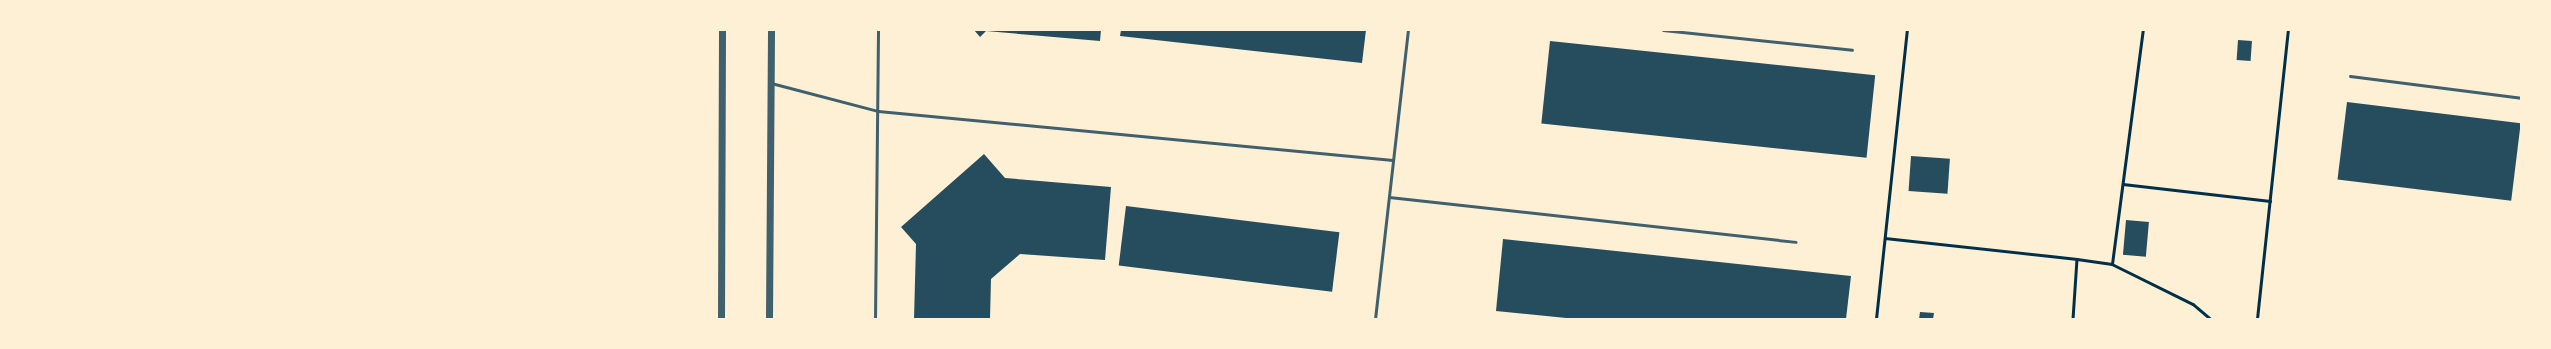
<!DOCTYPE html>
<html>
<head>
<meta charset="utf-8">
<style>
	body { margin:0 }
	#map { position:relative; width:2551px; height:349px; overflow:hidden; background:#fdf0d5; font-family:Figtree,sans-serif }
	div>[style] { position:absolute }
	.building>* { inset:0; background:#264d5e; transform-origin:0 0 }
	.path>* { height:2.5px; margin:-1.25px; padding:0 1.25px; transform-origin:1.25px; border-radius:1.25px; background:#003049 }
	.service>* { height:3px; margin:-1.5px; padding:0 1.5px; transform-origin:1.5px; border-radius:1.5px; background:#3f606c }
	.tertiary>* { height:7px; margin:-3.5px; padding:0 3.5px; transform-origin:3.5px; border-radius:3.5px; background:#3f606c }
	span { translate:-50% -50%; white-space:nowrap; text-align:center; line-height:1.15; -webkit-text-stroke:4px #fdf0d5; paint-order:stroke }
	.frame { position:absolute; inset:0; border:31px solid #fdf0d5; pointer-events:none }
</style>
</head>
<body>
<div id="map">
	<div class="building">
		<div style="clip-path:polygon(974px 30px,1101px 30px,1100px 41px,986px 31px,980px 37px)"></div>
		<div style="clip-path:polygon(1121px 30px,1366px 30px,1362px 63px,1120px 36px)"></div>
		<div style="left:2238px;top:40px;width:14px;height:20px;rotate:4deg"></div>
		<div style="left:1550px;top:41px;width:327px;height:83px;rotate:6deg"></div>
		<div style="left:2347px;top:102px;width:175px;height:78px;rotate:7deg"></div>
		<div style="clip-path:polygon(984px 154px,1005px 178px,1111px 187px,1105px 260px,1020px 254px,991px 279px,990px 319px,914px 319px,916px 244px,901px 227px)"></div>
		<div style="left:1911px;top:156px;width:39px;height:35px;rotate:4deg"></div>
		<div style="left:1126px;top:206px;width:215px;height:60px;rotate:7deg"></div>
		<div style="left:2126px;top:220px;width:23px;height:35px;rotate:5deg"></div>
		<div style="clip-path:polygon(1503px 239px,1851px 276px,1846px 319px,1576px 319px,1496px 311px)"></div>
		<div style="clip-path:polygon(1920px 312px,1934px 313px,1933px 319px,1919px 319px)"></div>
	</div>
	<div class="path">
		<div style="left:2123px;top:184px;width:148px;rotate:6.6deg"></div>
		<div style="left:1885px;top:238px;width:193px;rotate:6.2deg"></div>
		<div style="left:2077px;top:259px;width:60px;rotate:93.8deg"></div>
		<div style="left:2077px;top:259px;width:35px;rotate:8deg"></div>
		<div style="left:2112px;top:264px;width:236px;rotate:-82.5deg"></div>
		<div style="left:2112px;top:264px;width:90px;rotate:26.3deg"></div>
		<div style="left:2193px;top:304px;width:23px;rotate:40deg"></div>
		<div style="left:1876px;top:319px;width:291px;rotate:-83.9deg"></div>
		<div style="left:2257px;top:319px;width:291px;rotate:-83.9deg"></div>
	</div>
	<div class="service">
		<div style="left:1663px;top:30px;width:190px;rotate:6deg"></div>
		<div style="left:2350px;top:76px;width:172px;rotate:7.3deg"></div>
		<div style="left:771px;top:83px;width:111px;rotate:14.7deg"></div>
		<div style="left:878px;top:111px;width:517px;rotate:5.44deg"></div>
		<div style="left:1389px;top:197px;width:409px;rotate:6.3deg"></div>
		<div style="left:875px;top:319px;width:289px;rotate:-89.4deg"></div>
		<div style="left:1375px;top:319px;width:291px;rotate:-83.5deg"></div>
	</div>
	<div class="tertiary">
		<div style="left:721px;top:319px;width:289px;rotate:-89.8deg"></div>
		<div style="left:769px;top:319px;width:289px;rotate:-89.6deg"></div>
	</div>
	<div class="frame"></div>
</div>
</body>
</html>
